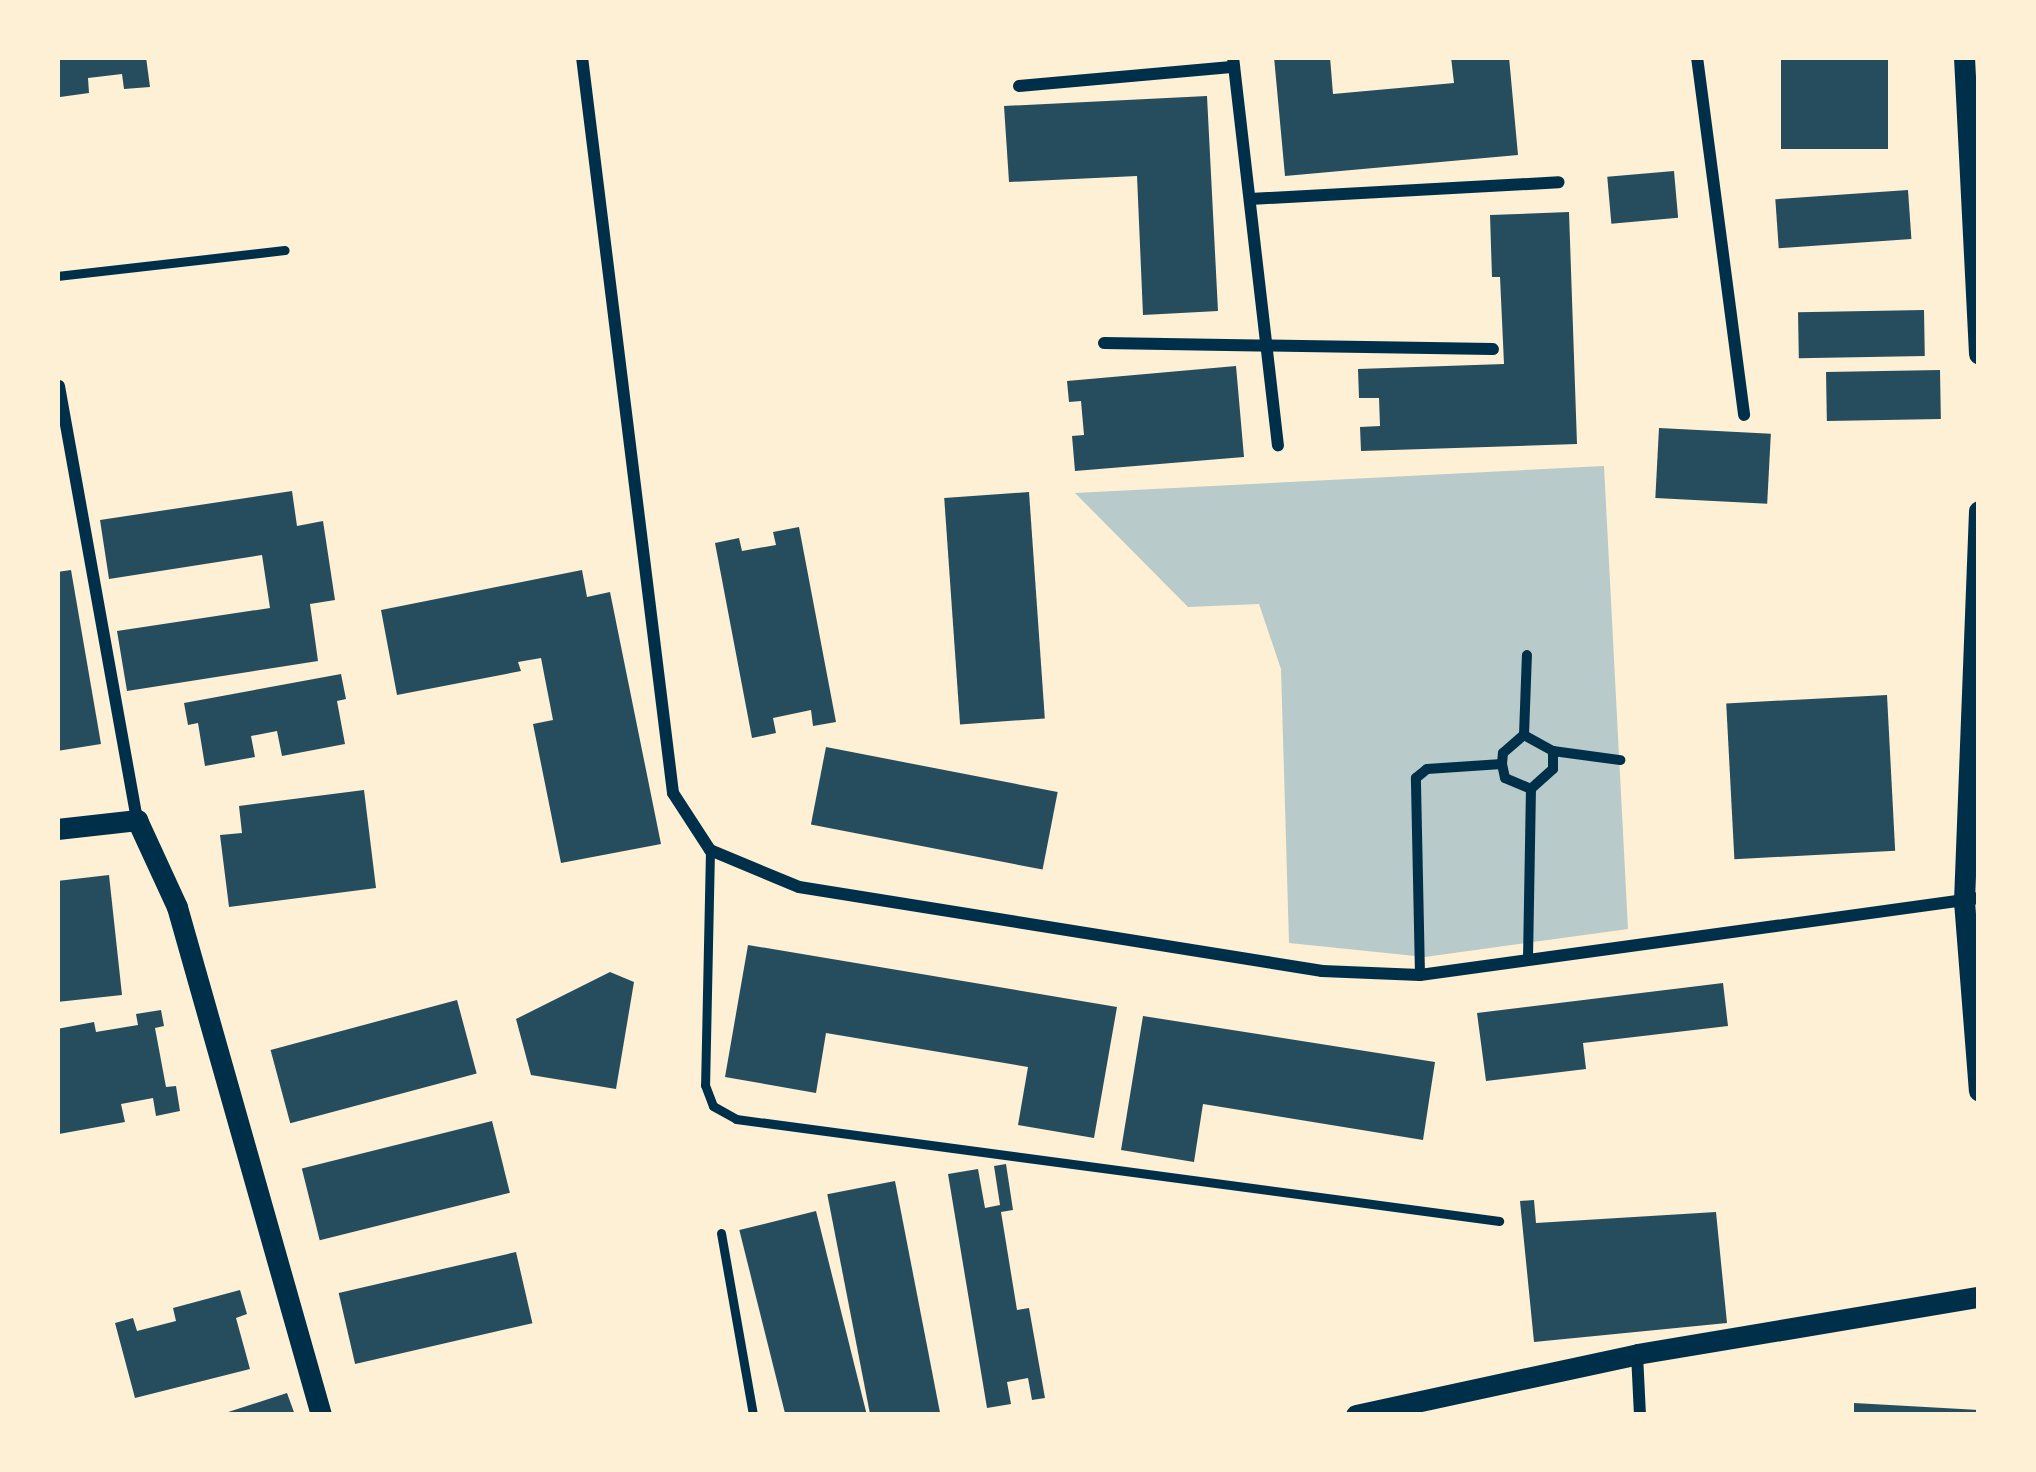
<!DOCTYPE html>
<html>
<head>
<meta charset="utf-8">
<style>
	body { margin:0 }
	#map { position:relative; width:2036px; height:1472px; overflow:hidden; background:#fdf0d5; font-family:"Space Grotesk",sans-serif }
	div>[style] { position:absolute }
	.green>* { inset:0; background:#b9caca }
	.building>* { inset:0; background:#264d5e; transform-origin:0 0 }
	.service>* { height:9px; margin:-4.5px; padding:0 4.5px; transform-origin:4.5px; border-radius:4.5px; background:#003049 }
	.pedestrian>* { height:10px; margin:-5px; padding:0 5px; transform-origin:5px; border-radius:5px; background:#003049 }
	.minor>* { height:12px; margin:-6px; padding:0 6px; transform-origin:6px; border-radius:6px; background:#003049 }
	.tertiary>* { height:21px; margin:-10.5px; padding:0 10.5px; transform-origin:10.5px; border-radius:10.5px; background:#003049 }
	span { translate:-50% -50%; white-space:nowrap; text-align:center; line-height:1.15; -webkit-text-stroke:9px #fdf0d5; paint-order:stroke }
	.frame { position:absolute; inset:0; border:60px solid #fdf0d5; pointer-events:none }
</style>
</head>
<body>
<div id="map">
	<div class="green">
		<div style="clip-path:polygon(1604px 466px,1628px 929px,1425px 957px,1289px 943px,1281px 669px,1259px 604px,1188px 607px,1075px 493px)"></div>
	</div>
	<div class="building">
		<div style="clip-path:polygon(57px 57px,146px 57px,150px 87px,124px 89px,122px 74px,88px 78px,89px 93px,60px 97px)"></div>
		<div style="clip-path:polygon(1274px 57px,1330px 57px,1333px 94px,1454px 83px,1451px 57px,1509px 57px,1518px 155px,1285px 176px)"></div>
		<div style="left:1781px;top:57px;width:107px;height:92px"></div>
		<div style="clip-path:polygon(1207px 96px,1218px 311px,1143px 315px,1137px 176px,1009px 182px,1004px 106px)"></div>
		<div style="left:1674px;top:171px;width:47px;height:67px;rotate:85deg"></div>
		<div style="left:1908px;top:190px;width:49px;height:133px;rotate:86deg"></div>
		<div style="clip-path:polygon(1569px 212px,1577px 444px,1361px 451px,1360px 427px,1380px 426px,1379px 398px,1359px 398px,1358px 369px,1504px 364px,1500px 277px,1492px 277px,1490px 215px)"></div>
		<div style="left:1924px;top:310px;width:46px;height:126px;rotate:89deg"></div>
		<div style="clip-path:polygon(1236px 366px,1244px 457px,1075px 471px,1072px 436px,1084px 435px,1081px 401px,1069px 402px,1067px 381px)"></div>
		<div style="left:1940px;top:370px;width:49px;height:114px;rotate:89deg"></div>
		<div style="left:1659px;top:428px;width:112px;height:70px;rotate:3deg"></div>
		<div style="clip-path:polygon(292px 491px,297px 526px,323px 521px,335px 600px,310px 604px,318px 661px,127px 691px,117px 631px,270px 608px,262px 555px,109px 579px,100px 520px)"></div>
		<div style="left:1029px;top:492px;width:227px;height:85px;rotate:86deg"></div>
		<div style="clip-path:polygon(799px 527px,836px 722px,813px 726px,811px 710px,773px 718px,776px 733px,752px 738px,715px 543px,739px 538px,742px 551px,776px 545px,773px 532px)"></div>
		<div style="clip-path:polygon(71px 570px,101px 744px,57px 751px,57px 572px)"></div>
		<div style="clip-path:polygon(582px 570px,587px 597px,610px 592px,661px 844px,561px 863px,533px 724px,553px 720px,541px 658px,518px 662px,521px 671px,397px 695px,381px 610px)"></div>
		<div style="clip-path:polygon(341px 674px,346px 699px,337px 701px,345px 744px,282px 756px,277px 731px,251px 736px,255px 757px,205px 766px,198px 723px,188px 725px,184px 703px)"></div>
		<div style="left:1887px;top:695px;width:156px;height:161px;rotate:87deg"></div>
		<div style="left:826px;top:747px;width:236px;height:79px;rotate:11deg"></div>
		<div style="clip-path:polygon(364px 790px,376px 888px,229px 907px,220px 835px,242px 833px,239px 806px)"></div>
		<div style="clip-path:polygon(109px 875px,122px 995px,57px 1002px,57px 881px)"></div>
		<div style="clip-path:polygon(748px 945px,1117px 1007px,1094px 1138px,1018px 1125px,1028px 1067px,826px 1033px,816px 1093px,725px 1077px)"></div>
		<div style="clip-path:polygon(610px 972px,634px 982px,616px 1089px,531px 1075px,516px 1019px)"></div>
		<div style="clip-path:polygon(1723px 983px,1728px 1026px,1583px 1043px,1586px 1069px,1486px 1081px,1477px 1013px)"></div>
		<div style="left:457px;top:1000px;width:76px;height:193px;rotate:75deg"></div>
		<div style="clip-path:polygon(161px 1010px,164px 1026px,155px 1028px,166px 1087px,176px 1086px,180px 1111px,156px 1116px,153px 1098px,121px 1104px,125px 1122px,59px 1134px,57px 1029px,94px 1022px,96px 1032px,138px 1025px,136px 1014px)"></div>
		<div style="clip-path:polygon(1143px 1016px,1435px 1062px,1423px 1140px,1203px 1104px,1194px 1162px,1121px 1150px)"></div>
		<div style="left:492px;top:1121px;width:74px;height:196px;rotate:76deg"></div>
		<div style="clip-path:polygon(1006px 1164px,1013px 1210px,1001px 1212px,1017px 1310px,1029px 1308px,1045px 1398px,1032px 1400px,1028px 1378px,1007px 1382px,1011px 1404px,987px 1408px,948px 1174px,978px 1169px,985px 1208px,1000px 1205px,994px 1166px)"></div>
		<div style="left:895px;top:1181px;width:238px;height:69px;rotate:79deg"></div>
		<div style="clip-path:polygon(1534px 1200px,1536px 1223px,1716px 1212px,1727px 1323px,1534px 1342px,1520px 1201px)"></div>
		<div style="left:816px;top:1211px;width:210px;height:79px;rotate:76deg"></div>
		<div style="left:516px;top:1252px;width:73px;height:182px;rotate:77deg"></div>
		<div style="clip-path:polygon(240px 1290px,247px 1314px,236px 1318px,250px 1369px,135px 1398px,115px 1323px,133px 1318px,137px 1331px,176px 1321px,173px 1308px)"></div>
		<div style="clip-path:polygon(287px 1393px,295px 1415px,222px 1415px,222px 1414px)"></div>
		<div style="clip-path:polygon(1854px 1403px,1979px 1410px,1979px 1415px,1854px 1415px)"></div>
	</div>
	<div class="service">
		<div style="left:57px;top:276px;width:229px;rotate:-6.5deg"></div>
		<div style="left:710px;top:850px;width:235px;rotate:91.2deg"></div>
		<div style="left:705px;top:1085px;width:22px;rotate:69deg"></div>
		<div style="left:713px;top:1106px;width:26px;rotate:29deg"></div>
		<div style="left:736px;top:1119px;width:770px;rotate:7.61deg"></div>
		<div style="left:721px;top:1233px;width:185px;rotate:80deg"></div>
	</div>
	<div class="pedestrian">
		<div style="left:1524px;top:735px;width:33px;rotate:29deg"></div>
		<div style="left:1553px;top:751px;width:18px;rotate:90deg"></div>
		<div style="left:1553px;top:769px;width:30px;rotate:138deg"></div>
		<div style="left:1531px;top:789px;width:28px;rotate:-157deg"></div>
		<div style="left:1505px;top:778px;width:14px;rotate:-102deg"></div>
		<div style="left:1502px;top:764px;width:11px;rotate:-85deg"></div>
		<div style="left:1503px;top:753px;width:28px;rotate:-41deg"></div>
		<div style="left:1524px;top:735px;width:80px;rotate:-87.9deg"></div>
		<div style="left:1553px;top:751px;width:68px;rotate:7.7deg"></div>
		<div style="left:1528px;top:959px;width:170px;rotate:-89deg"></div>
		<div style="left:1420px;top:975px;width:197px;rotate:-91.2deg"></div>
		<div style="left:1416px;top:778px;width:14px;rotate:-39deg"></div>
		<div style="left:1427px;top:769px;width:75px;rotate:-3.8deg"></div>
	</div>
	<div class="minor">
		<div style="left:582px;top:57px;width:742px;rotate:82.95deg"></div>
		<div style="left:673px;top:793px;width:68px;rotate:57deg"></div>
		<div style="left:710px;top:850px;width:96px;rotate:22.6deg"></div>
		<div style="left:799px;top:887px;width:530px;rotate:9.12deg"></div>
		<div style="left:1322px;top:971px;width:98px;rotate:2.3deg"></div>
		<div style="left:1420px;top:975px;width:564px;rotate:-7.84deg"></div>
		<div style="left:1233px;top:57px;width:391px;rotate:83.4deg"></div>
		<div style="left:1697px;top:57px;width:361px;rotate:82.5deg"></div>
		<div style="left:1019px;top:86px;width:216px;rotate:-5.1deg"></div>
		<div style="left:1250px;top:199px;width:309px;rotate:-3.1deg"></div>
		<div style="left:1104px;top:343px;width:389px;rotate:0.9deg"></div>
		<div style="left:59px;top:386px;width:441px;rotate:79.8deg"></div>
		<div style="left:1637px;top:1354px;width:61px;rotate:87.2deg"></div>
	</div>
	<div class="tertiary">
		<div style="left:1964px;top:57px;width:297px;rotate:87.1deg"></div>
		<div style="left:1979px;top:511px;width:390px;rotate:92.2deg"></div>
		<div style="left:1964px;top:901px;width:190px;rotate:85.5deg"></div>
		<div style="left:57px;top:829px;width:81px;rotate:-6.4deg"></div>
		<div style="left:137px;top:820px;width:96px;rotate:65.3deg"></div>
		<div style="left:177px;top:907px;width:528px;rotate:74.17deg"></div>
		<div style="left:1356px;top:1415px;width:288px;rotate:-12.2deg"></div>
		<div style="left:1637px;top:1354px;width:347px;rotate:-9.5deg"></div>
	</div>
	<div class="frame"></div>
</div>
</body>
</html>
